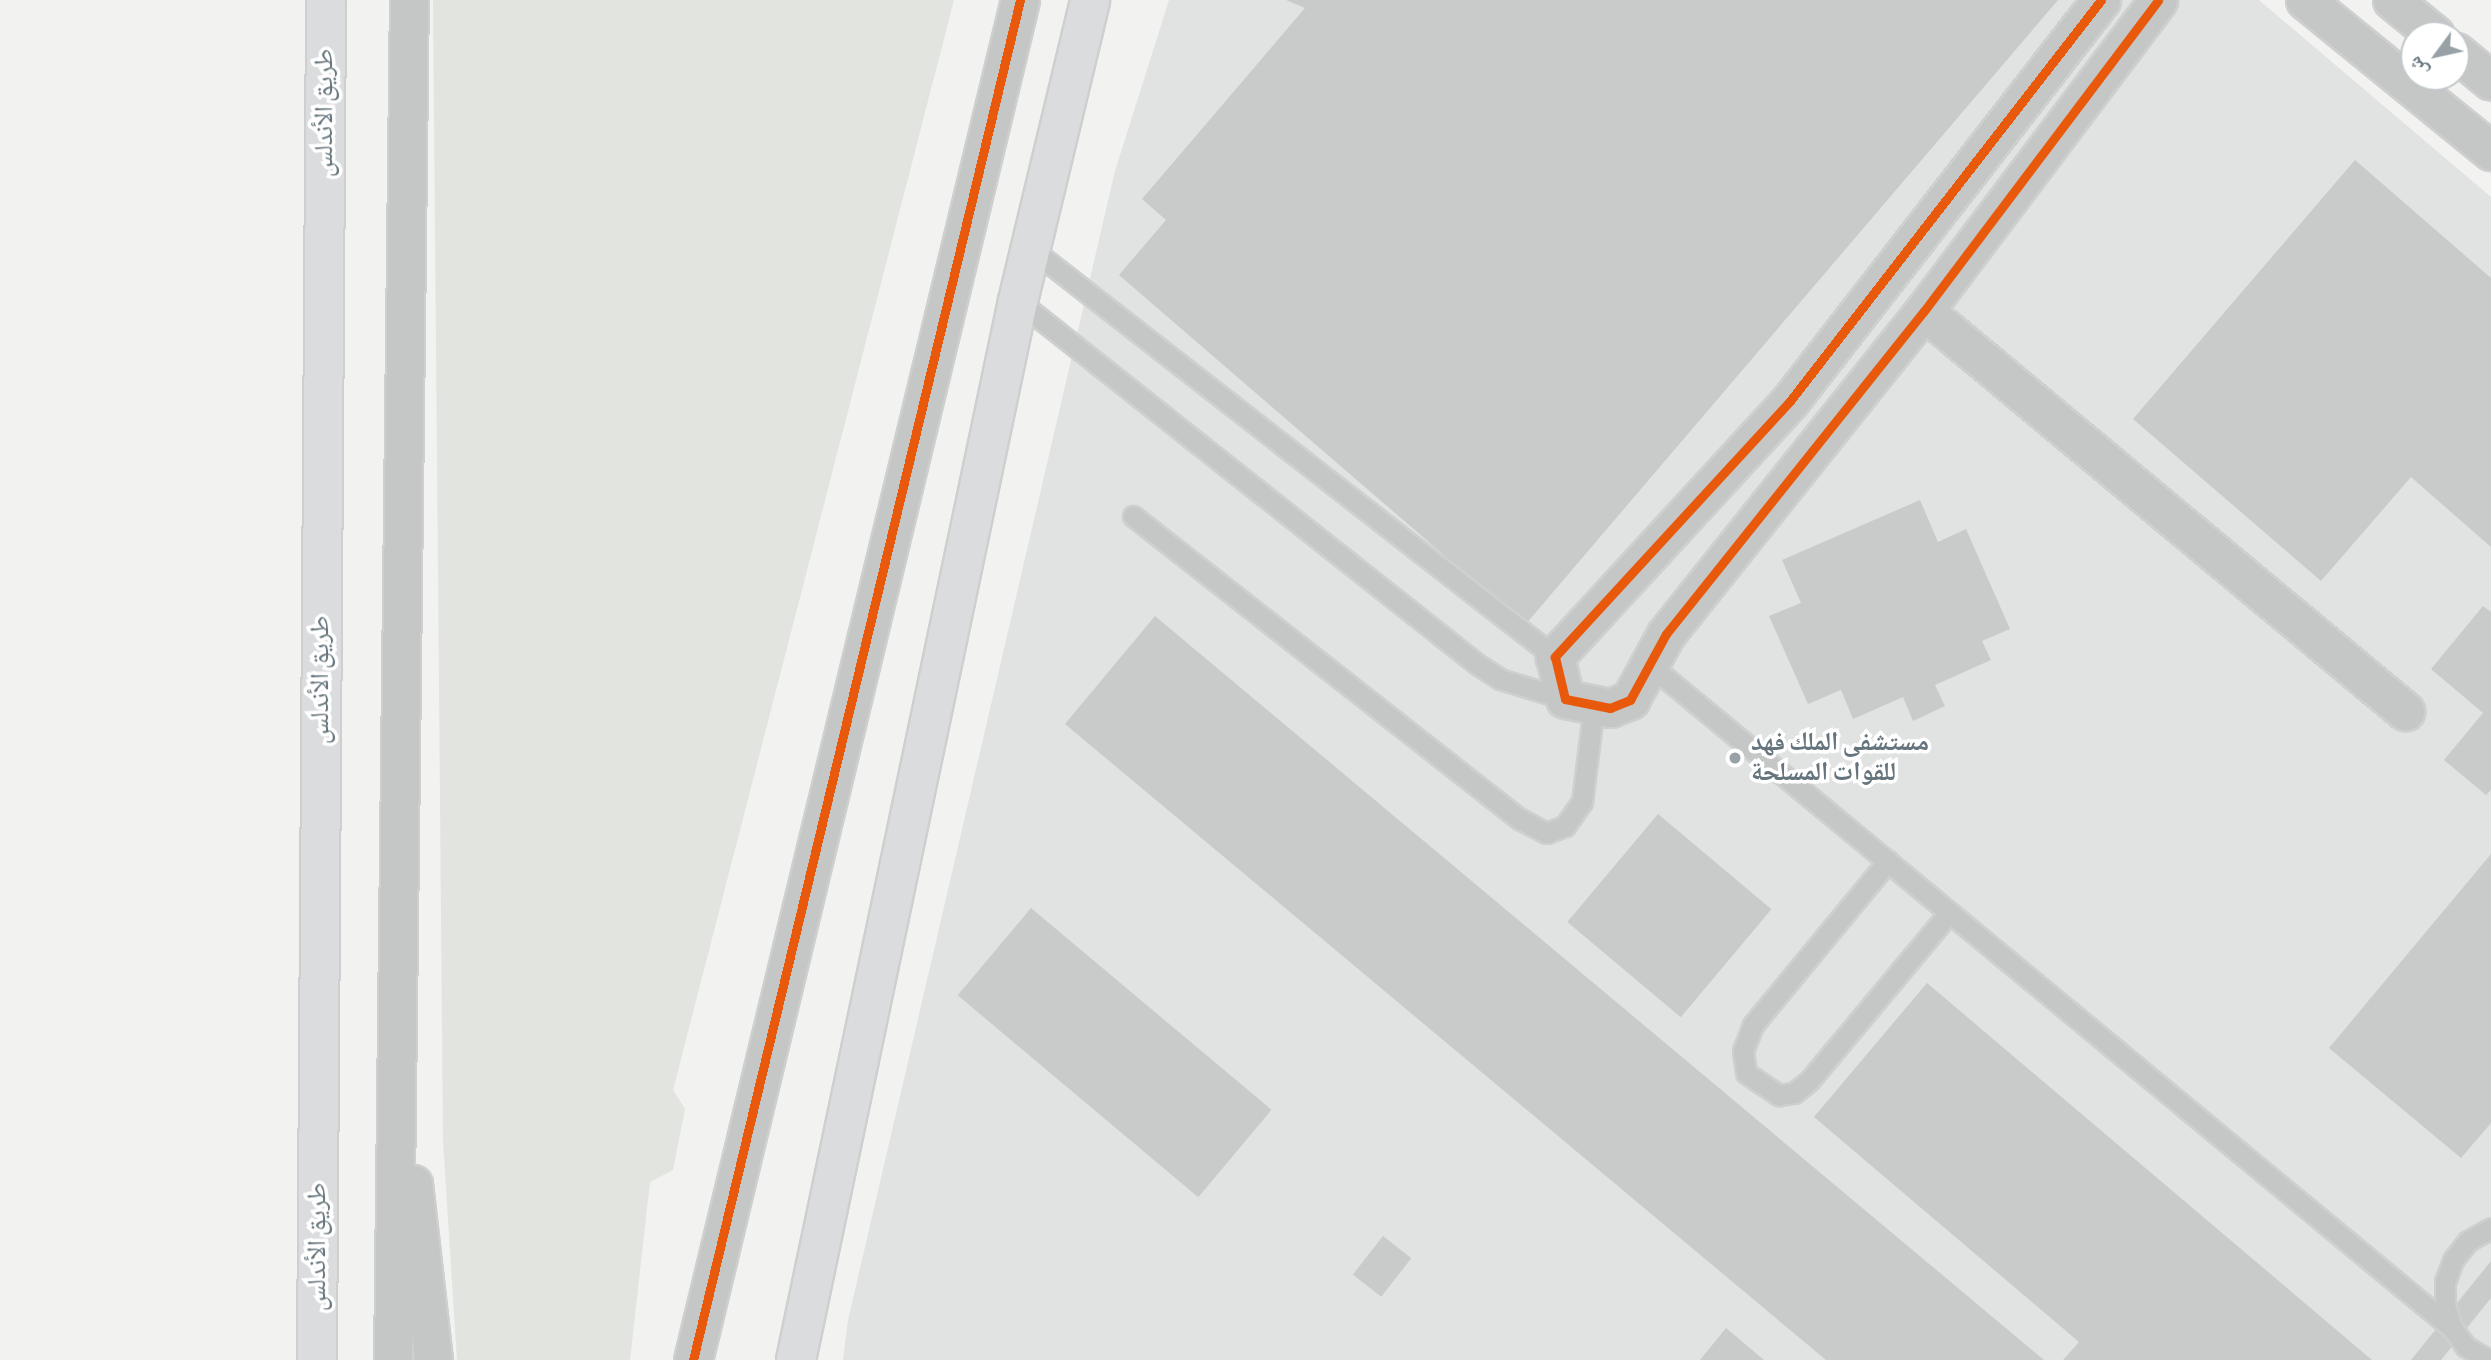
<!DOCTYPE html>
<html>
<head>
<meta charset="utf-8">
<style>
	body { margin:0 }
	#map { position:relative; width:2491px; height:1360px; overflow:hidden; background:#f2f2f1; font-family:"Alegreya Sans","Noto Naskh Arabic",sans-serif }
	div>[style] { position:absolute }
	.built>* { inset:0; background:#e1e2e2 }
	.green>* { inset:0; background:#e1e4df }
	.building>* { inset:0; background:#c9caca; transform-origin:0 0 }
	.roads { filter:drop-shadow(2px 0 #cecfcf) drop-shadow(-2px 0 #cecfcf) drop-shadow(0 2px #cecfcf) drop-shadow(0 -2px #cecfcf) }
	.lane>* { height:19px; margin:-9.5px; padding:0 9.5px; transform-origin:9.5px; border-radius:9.5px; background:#c5c6c6 }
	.street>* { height:37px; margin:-18.5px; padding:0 18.5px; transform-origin:18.5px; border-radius:18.5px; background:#c5c6c6 }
	.secondary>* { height:38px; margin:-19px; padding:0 19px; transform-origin:19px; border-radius:19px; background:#dbdcdd }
	.primary>* { height:38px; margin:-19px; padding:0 19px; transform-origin:19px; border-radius:19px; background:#dbdcdd }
	.cycleway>* { height:9px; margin:-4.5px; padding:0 4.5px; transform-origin:4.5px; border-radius:4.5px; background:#e8590c }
	.dots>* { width:19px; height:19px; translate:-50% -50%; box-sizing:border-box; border:4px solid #fff; border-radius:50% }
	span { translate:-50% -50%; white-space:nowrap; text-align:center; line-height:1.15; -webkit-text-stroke:7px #fff; paint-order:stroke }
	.street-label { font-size:26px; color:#66757d }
	.poi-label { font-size:26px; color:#66757d; font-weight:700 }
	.left { translate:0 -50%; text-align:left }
	.north { position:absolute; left:2400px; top:21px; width:70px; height:70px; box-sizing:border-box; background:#fff; border:2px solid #c2c8cb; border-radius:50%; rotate:237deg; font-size:19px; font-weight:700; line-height:28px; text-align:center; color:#66757d }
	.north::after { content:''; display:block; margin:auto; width:24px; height:32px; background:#97a1a6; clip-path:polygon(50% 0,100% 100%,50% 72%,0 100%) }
</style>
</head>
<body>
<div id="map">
	<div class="built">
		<div style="clip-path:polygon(1169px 0,2259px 0,2491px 197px,2491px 1360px,843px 1360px,848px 1320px,1115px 171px)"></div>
	</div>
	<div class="green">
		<div style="clip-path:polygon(433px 0,954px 0,673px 1090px,685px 1109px,673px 1170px,650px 1182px,630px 1360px,457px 1360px,443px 1141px)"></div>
	</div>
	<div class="building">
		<div style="clip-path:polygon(1286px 0,2058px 0,1525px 625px,1119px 275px,1166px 220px,1142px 199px,1305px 8px)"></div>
		<div style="clip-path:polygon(2355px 160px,2491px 278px,2491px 547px,2411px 477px,2321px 581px,2133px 419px)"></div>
		<div style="clip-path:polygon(1920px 500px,1938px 542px,1966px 529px,2010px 629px,1982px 641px,1991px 660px,1935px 685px,1945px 706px,1913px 721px,1903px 697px,1853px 719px,1841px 690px,1808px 704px,1769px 616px,1801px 603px,1782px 560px)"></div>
		<div style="clip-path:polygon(2483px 606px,2491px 612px,2491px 790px,2486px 795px,2444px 760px,2483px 713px,2431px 669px)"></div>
		<div style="clip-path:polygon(1155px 616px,2044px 1360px,1826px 1360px,1065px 724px)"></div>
		<div style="left:1658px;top:814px;width:148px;height:141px;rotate:40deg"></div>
		<div style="clip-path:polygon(2491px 854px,2491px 1123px,2461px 1158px,2329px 1048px)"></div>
		<div style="left:1031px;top:908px;width:314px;height:114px;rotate:40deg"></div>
		<div style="clip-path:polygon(1927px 983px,2372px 1360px,2063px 1360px,2079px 1342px,1814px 1117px)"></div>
		<div style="left:1383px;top:1236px;width:36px;height:49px;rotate:38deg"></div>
		<div style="clip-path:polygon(2491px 1261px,2491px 1298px,2441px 1360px,2411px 1360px)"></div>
		<div style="clip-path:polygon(1726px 1328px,1764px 1360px,1700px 1360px)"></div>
	</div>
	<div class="roads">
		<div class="lane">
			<div style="left:1030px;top:248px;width:666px;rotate:37.92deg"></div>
			<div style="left:1018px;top:301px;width:585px;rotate:38.34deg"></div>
			<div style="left:1477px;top:664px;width:27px;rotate:33deg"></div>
			<div style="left:1500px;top:679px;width:68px;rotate:17.1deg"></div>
			<div style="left:1133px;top:516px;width:492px;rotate:38.1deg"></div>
			<div style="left:1520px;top:819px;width:30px;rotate:28deg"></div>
			<div style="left:1546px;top:833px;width:20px;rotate:-20deg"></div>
			<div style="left:1565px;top:826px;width:29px;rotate:-55deg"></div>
			<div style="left:1582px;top:802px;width:98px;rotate:-82.9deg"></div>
			<div style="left:1650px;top:665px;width:1041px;rotate:39.58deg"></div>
			<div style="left:1888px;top:861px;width:212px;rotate:129.5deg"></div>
			<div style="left:1753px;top:1025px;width:28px;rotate:111deg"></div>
			<div style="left:1743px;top:1051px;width:22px;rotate:82deg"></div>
			<div style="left:1746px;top:1073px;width:40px;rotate:34deg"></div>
			<div style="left:1779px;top:1095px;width:15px;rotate:-8deg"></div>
			<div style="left:1794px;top:1093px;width:19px;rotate:-39deg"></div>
			<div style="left:1809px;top:1081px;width:219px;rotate:-50.2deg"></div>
			<div style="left:2488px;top:1360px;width:26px;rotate:-149deg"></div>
			<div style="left:2466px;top:1347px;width:24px;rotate:-126deg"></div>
			<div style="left:2452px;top:1328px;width:24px;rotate:-107deg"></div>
			<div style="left:2445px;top:1305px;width:23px;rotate:-90deg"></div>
			<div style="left:2445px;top:1282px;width:23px;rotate:-70deg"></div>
			<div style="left:2453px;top:1260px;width:24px;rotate:-52deg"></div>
			<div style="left:2468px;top:1241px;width:26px;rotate:-29deg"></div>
		</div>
		<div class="street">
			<div style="left:2101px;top:0;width:507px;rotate:127.8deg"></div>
			<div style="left:1790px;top:401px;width:348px;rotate:132.6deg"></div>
			<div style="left:1555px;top:657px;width:43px;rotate:76.6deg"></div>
			<div style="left:1565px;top:699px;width:46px;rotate:11.3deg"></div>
			<div style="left:1610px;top:708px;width:22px;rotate:-22deg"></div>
			<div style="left:1630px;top:700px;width:75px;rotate:-61.4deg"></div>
			<div style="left:1666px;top:634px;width:413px;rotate:-51.4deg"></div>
			<div style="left:1924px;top:311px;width:389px;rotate:-53deg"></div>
			<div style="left:2305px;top:0;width:240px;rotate:39.1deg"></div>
			<div style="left:2392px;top:0;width:55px;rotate:39.1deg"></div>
			<div style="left:2456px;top:52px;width:45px;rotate:39.6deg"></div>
			<div style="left:1924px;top:311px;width:626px;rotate:39.75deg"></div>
			<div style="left:413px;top:1184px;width:177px;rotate:83.5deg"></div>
			<div style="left:393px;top:1360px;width:1360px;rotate:-89.33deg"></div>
			<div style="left:693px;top:1360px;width:1399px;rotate:-76.48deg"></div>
		</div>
		<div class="secondary">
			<div style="left:796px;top:1360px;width:1082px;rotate:-78.16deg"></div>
			<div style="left:1018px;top:301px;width:309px;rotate:-76.5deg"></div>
		</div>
		<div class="primary">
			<div style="left:317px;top:1360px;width:1360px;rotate:-89.62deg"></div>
		</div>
	</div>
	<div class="cycleway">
		<div style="left:2101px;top:0;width:507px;rotate:127.8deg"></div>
		<div style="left:1790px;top:401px;width:348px;rotate:132.6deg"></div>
		<div style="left:1555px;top:657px;width:43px;rotate:76.6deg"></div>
		<div style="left:1565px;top:699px;width:46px;rotate:11.3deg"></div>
		<div style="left:1610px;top:708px;width:22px;rotate:-22deg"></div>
		<div style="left:1630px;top:700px;width:75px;rotate:-61.4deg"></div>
		<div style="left:1666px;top:634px;width:413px;rotate:-51.4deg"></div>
		<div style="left:1924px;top:311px;width:389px;rotate:-53deg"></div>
		<div style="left:693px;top:1360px;width:1399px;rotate:-76.48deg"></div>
	</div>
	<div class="dots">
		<div style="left:1735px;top:758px;background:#97a1a6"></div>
	</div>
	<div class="street-label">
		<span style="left:325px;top:113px;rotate:-90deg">طريق الأندلس</span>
		<span style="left:321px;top:680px;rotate:-90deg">طريق الأندلس</span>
		<span style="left:318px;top:1247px;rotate:-90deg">طريق الأندلس</span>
	</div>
	<div class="poi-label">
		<span class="left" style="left:1751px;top:758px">مستشفى الملك فهد<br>للقوات المسلحة</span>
	</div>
	<div class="north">ش</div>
</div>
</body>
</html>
